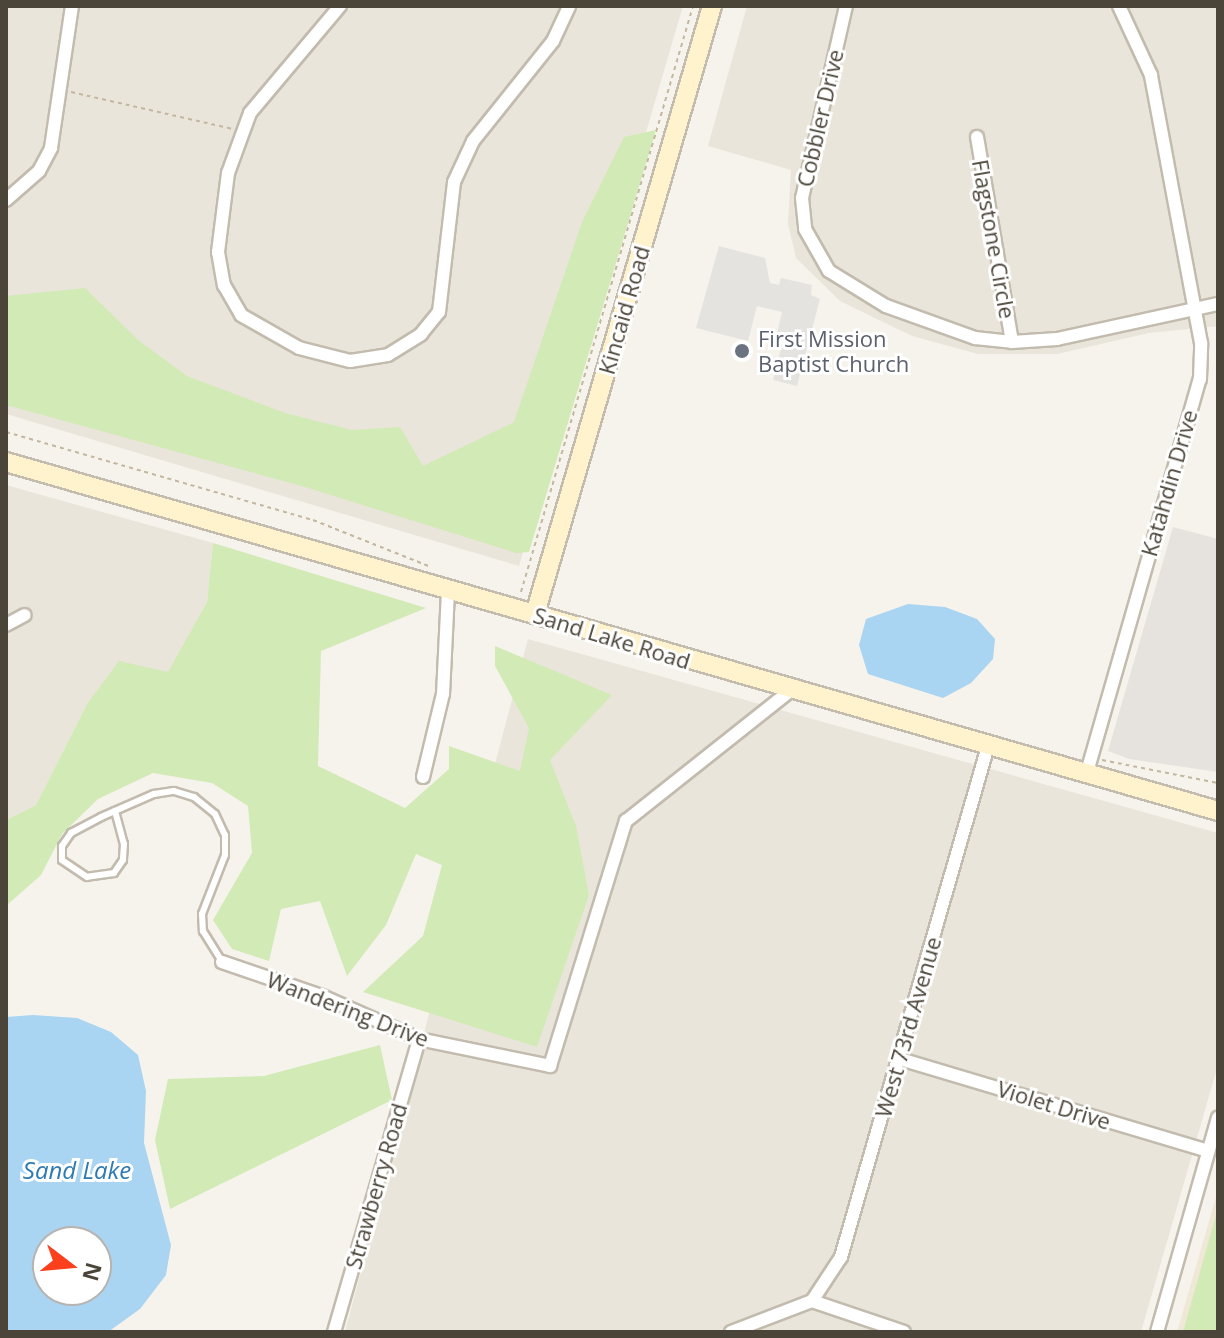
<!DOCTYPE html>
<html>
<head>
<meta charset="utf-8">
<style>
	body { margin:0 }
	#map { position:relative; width:1224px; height:1338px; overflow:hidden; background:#f6f3ec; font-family:"Open Sans",sans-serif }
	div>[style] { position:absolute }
	.residential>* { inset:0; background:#eae5da }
	.industrial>* { inset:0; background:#e6e2dd }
	.education>* { inset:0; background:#efe8d6 }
	.green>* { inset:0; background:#d2eab5 }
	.parking>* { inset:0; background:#e5e3e0 }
	.water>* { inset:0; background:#a9d4f2 }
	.path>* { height:2px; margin-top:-1px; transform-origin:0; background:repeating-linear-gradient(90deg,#c4b79f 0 4px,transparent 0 8px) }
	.roads { filter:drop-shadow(2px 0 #c2bbae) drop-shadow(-2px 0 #c2bbae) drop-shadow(0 2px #c2bbae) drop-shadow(0 -2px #c2bbae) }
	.lane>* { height:6px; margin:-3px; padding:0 3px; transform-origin:3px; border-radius:3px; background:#fff }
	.street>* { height:12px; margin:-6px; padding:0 6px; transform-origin:6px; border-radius:6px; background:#fff }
	.secondary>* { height:18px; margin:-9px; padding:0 9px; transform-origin:9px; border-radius:9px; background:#fff3cd }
	.dots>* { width:22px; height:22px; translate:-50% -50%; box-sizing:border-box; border:4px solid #fff; border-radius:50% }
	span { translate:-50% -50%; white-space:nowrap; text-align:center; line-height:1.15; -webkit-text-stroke:6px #fff; paint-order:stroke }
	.street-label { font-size:22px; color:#4b4439 }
	.worship-label { font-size:22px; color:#5b616d }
	.left { translate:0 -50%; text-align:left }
	.water-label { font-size:24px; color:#2e7ab2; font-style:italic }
	.frame { position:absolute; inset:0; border:8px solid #4b4439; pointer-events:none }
	.north { position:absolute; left:32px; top:1226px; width:80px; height:80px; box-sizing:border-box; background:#fff; border:2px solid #b7b4b0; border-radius:50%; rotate:106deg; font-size:22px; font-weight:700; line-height:32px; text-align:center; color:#4b4439 }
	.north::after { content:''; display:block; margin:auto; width:28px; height:36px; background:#fc3f1d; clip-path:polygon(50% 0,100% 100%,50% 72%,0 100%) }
</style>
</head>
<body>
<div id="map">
	<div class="residential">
		<div style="clip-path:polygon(6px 6px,683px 6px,519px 566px,6px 414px)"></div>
		<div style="clip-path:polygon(747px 6px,1218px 6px,1218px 326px,1149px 333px,1057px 354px,978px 354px,912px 336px,840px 301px,796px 258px,788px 224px,791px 170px,708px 146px)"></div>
		<div style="clip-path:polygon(6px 485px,213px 543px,207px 602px,168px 673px,87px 704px,36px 805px,6px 820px)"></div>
		<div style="clip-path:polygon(528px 639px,1218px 833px,1218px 1065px,1141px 1332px,345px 1332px)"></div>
	</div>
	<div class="industrial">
		<div style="clip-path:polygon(1173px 527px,1218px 539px,1218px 772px,1129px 759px,1108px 751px)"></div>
	</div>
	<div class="education">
		<div style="clip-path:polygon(1218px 1190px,1218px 1332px,1177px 1332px)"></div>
	</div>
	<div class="green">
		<div style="clip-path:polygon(656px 130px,529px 552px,516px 553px,305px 487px,6px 405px,6px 296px,85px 288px,138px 340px,187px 376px,285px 413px,352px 430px,400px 427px,423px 466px,514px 422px,582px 222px,624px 137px)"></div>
		<div style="clip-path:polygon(213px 543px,426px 608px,321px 651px,318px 766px,405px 808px,449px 769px,449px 746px,520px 771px,529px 728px,495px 666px,495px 646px,612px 695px,550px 760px,576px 826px,589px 895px,537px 1047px,363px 992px,423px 936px,442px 865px,416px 854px,386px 925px,347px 976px,320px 901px,281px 909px,269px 961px,232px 949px,213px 920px,252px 853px,248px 806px,212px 783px,153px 773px,98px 799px,62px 834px,41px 875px,6px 906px,6px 820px,36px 805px,87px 704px,119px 661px,168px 672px,207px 602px)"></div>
		<div style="clip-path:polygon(380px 1045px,392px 1100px,170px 1209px,155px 1140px,168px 1079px,264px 1076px)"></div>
		<div style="clip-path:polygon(1218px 1208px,1218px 1332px,1183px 1332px)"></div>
	</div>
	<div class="parking">
		<div style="clip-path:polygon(719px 246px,765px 258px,770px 283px,779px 285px,781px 278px,812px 285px,811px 295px,820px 299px,797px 386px,773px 380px,783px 340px,776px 338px,782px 312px,757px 306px,748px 341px,696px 328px)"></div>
	</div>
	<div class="water">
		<div style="clip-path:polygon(908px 604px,945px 607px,977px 619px,995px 639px,993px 659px,971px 683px,943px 698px,868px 674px,859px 645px,866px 619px)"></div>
		<div style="clip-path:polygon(evenodd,33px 1015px,77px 1018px,111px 1032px,138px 1055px,146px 1091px,144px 1143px,171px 1245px,166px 1275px,140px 1309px,108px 1332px,6px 1332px,6px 1017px,33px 1015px,48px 1242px,96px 1242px,96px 1290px,48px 1290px,48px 1242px)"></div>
	</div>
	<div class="path">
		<div style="left:71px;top:92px;width:165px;rotate:12.9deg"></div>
		<div style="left:6px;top:432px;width:319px;rotate:16deg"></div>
		<div style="left:313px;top:520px;width:127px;rotate:21.7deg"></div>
		<div style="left:521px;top:592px;width:611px;rotate:-73.64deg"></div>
		<div style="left:1102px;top:760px;width:118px;rotate:11.2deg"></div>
	</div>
	<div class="roads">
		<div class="lane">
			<div style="left:115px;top:811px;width:34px;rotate:75deg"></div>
			<div style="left:124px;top:844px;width:16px;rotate:94deg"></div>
			<div style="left:123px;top:860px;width:16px;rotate:125deg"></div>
			<div style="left:114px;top:873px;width:27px;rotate:172deg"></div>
			<div style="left:87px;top:877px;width:30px;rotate:-146deg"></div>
			<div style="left:62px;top:860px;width:14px;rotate:-90deg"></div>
			<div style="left:62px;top:846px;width:16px;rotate:-55deg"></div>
			<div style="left:71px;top:833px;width:34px;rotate:-28deg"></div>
			<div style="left:101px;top:817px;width:58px;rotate:-23.5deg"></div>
			<div style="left:154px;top:794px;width:20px;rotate:-9deg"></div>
			<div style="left:174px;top:791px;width:21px;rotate:17deg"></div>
			<div style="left:194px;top:797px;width:27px;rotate:39deg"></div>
			<div style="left:215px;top:814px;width:23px;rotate:65deg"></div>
			<div style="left:225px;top:835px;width:20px;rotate:90deg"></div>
			<div style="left:225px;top:855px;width:63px;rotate:111.3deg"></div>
			<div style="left:202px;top:914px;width:17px;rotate:87deg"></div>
			<div style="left:203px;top:931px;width:36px;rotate:58deg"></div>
		</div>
		<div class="street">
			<div style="left:340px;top:6px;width:140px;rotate:130.1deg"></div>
			<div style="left:250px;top:113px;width:64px;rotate:110.1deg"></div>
			<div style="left:228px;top:173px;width:80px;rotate:97.2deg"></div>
			<div style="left:218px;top:252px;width:34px;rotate:80deg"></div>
			<div style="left:224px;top:285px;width:34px;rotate:60deg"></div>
			<div style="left:241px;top:315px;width:67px;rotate:29.6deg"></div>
			<div style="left:299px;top:348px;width:53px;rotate:14.3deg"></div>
			<div style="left:350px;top:361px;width:38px;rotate:-9deg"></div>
			<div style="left:388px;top:355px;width:39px;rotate:-32deg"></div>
			<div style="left:421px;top:334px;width:28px;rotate:-51deg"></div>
			<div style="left:439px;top:312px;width:131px;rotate:-83.4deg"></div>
			<div style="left:454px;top:182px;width:45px;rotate:-65.1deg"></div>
			<div style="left:473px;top:141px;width:128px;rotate:-51.3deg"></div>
			<div style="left:553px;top:41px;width:38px;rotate:-65deg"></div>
			<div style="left:846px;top:6px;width:197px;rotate:102.9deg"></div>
			<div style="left:802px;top:198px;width:31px;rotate:84deg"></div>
			<div style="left:805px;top:229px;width:48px;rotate:60.3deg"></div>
			<div style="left:829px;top:271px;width:67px;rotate:31.6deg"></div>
			<div style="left:886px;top:306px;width:95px;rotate:19.8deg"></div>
			<div style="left:975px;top:338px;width:37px;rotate:6deg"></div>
			<div style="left:1012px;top:342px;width:45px;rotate:-3.8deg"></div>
			<div style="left:1057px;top:339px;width:165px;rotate:-12.3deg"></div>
			<div style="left:977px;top:137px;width:208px;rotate:80.3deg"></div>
			<div style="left:6px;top:200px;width:44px;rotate:-41.3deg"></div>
			<div style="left:39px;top:171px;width:26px;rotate:-62deg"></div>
			<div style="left:51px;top:148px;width:144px;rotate:-81.6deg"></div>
			<div style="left:6px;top:625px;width:21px;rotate:-28deg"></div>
			<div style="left:1087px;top:772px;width:409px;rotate:-74deg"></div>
			<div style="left:1200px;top:379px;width:36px;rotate:-88deg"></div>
			<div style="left:1201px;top:343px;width:273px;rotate:-100.6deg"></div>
			<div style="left:1151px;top:75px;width:76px;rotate:-114.9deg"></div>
			<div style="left:423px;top:777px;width:85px;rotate:-76.5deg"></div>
			<div style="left:443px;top:694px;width:103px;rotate:-87.2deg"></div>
			<div style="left:222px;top:962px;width:108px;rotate:18.9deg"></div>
			<div style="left:324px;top:997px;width:104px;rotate:23.9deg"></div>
			<div style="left:419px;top:1039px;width:134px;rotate:11.6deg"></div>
			<div style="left:550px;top:1066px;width:257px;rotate:-72.8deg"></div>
			<div style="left:626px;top:821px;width:208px;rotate:-38.4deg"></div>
			<div style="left:900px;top:1059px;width:321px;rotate:16.6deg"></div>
			<div style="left:812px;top:1301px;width:53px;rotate:-56.6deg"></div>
			<div style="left:841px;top:1257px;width:532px;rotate:-73.95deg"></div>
			<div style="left:334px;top:1332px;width:305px;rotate:-73.8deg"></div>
			<div style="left:731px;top:1332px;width:87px;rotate:-20.9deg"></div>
			<div style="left:812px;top:1301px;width:97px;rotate:18.6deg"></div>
			<div style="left:1157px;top:1332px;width:223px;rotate:-74.1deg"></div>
		</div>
		<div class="secondary">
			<div style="left:6px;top:462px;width:1261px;rotate:16.06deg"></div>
			<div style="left:535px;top:614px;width:633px;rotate:-73.77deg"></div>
		</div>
	</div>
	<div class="dots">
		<div style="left:742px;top:351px;background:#6b7280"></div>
	</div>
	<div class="street-label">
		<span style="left:820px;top:118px;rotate:-77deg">Cobbler Drive</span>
		<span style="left:994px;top:239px;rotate:80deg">Flagstone Circle</span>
		<span style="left:624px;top:310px;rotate:-74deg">Kincaid Road</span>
		<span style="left:1169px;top:483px;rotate:-74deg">Katahdin Drive</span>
		<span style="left:612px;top:638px;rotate:17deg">Sand Lake Road</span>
		<span style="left:348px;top:1009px;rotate:21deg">Wandering Drive</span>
		<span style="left:908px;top:1027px;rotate:-74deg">West 73rd Avenue</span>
		<span style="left:1054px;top:1105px;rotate:17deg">Violet Drive</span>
		<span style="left:376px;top:1186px;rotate:-74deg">Strawberry Road</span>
	</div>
	<div class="worship-label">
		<span class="left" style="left:758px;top:351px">First Mission<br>Baptist Church</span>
	</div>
	<div class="water-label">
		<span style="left:77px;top:1170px">Sand Lake</span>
	</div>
	<div class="frame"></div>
	<div class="north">N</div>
</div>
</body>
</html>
